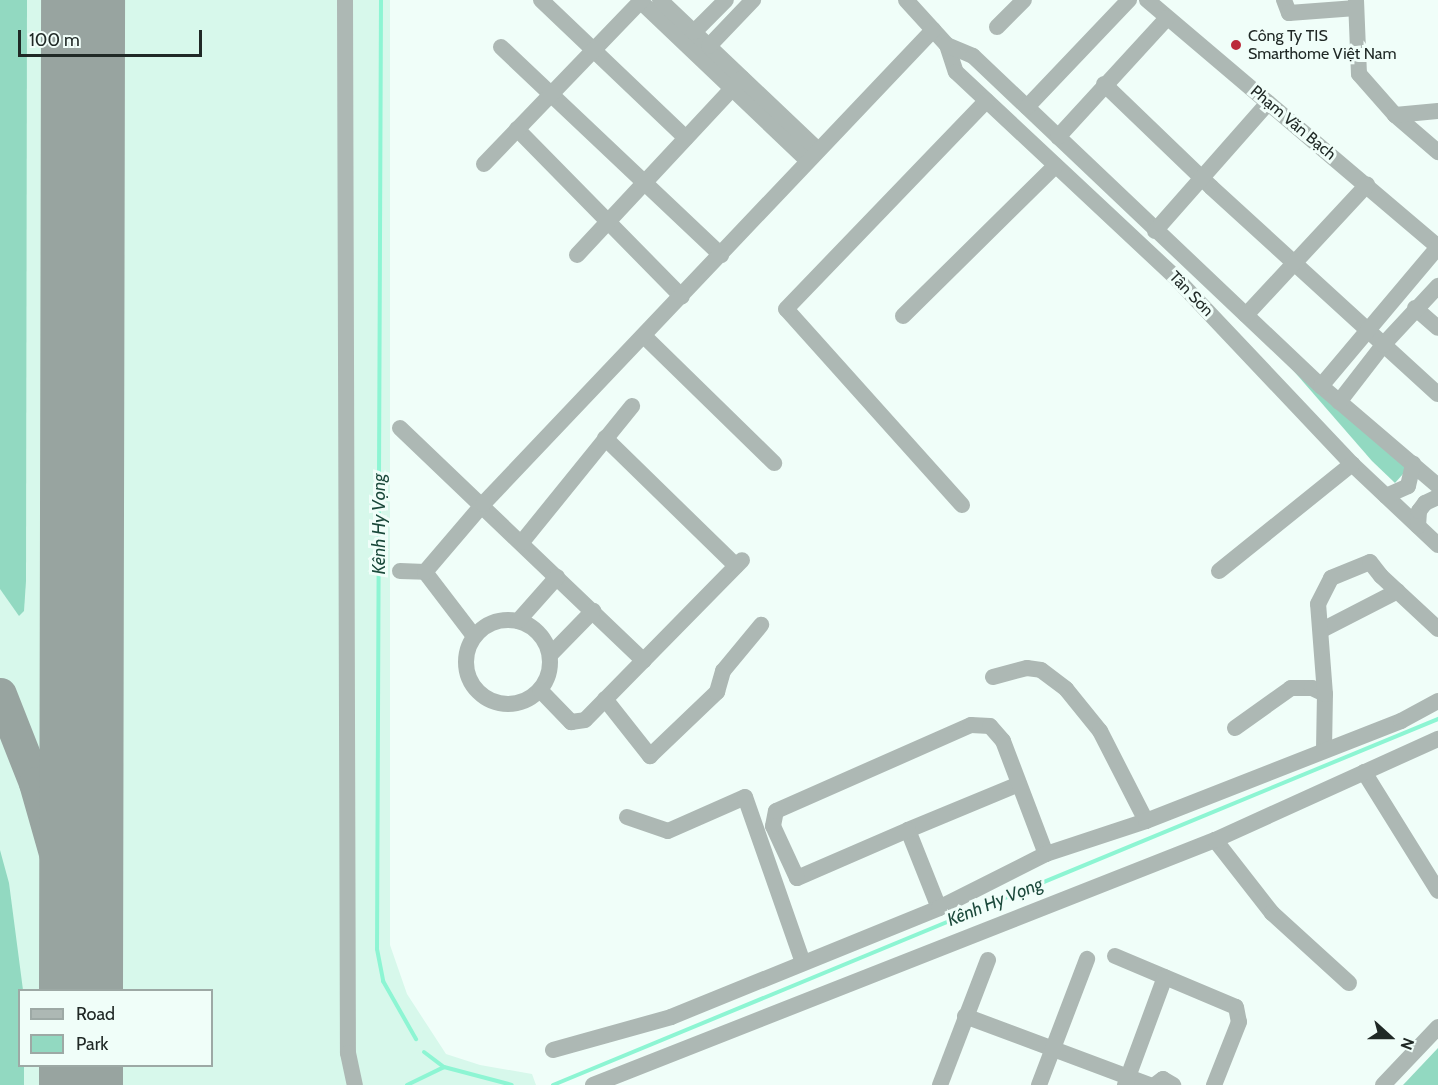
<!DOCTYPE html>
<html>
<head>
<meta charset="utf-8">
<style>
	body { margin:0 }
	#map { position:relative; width:1438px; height:1085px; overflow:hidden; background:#f0fef9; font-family:Cabin,sans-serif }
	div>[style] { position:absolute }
	.built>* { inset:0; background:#d7f8eb }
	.green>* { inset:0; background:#92d9c1 }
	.stream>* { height:4px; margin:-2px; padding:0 2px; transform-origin:2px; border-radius:2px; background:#8df5d3 }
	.taxiway>* { height:33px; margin:-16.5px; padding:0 16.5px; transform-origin:16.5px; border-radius:16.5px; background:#98a4a0 }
	.runway>* { height:84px; margin:-42px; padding:0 42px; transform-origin:42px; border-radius:42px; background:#98a4a0 }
	.minor>* { height:16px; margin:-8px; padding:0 8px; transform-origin:8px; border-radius:8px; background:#adb8b4 }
	.minor>.ring { margin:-8px; padding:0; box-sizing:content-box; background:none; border:16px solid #adb8b4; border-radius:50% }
	.dots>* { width:16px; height:16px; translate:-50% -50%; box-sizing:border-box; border:3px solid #f0fef9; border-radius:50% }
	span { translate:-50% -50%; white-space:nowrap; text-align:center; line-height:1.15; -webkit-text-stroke:6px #f0fef9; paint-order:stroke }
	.poi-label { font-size:16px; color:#202926 }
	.left { translate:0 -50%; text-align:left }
	.street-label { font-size:16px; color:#202926 }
	.water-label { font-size:18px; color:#1b493b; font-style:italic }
	.legend { position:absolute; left:18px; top:989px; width:195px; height:78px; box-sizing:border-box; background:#f0fef9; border:2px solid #9da9a5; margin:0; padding:8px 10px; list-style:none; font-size:18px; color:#202926 }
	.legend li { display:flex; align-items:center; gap:12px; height:30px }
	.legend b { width:30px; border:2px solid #9da9a5 }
	.north { position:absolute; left:1360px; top:1007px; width:60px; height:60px; -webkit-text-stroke:4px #f0fef9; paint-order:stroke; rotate:111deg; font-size:16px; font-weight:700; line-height:24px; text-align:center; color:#202926 }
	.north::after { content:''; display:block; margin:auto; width:21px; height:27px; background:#202926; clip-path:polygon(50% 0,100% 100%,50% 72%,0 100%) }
	.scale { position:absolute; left:18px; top:30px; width:184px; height:27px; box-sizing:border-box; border:3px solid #202926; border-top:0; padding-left:8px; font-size:18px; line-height:21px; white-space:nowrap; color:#202926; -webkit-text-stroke:4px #f0fef9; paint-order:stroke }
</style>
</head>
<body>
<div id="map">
	<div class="built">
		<div style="clip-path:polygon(evenodd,0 0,390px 0,390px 945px,407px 994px,446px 1054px,480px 1065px,532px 1074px,536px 1085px,0 1085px,0 0,20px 990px,212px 990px,212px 1066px,20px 1066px,20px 990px)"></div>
	</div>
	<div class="green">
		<div style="clip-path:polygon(0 0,27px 0,26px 581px,24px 611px,19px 616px,0 589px)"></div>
		<div style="clip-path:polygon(1259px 331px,1411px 465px,1395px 483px,1372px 461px)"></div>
		<div style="clip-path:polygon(0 850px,9px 883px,23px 990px,20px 990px,20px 1066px,24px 1066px,24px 1085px,0 1085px)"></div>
		<div style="clip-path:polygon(1438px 1048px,1438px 1085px,1403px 1085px)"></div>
	</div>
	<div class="stream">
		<div style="left:381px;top:0;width:949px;rotate:90.24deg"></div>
		<div style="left:377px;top:949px;width:33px;rotate:79deg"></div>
		<div style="left:383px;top:981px;width:67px;rotate:60.4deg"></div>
		<div style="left:424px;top:1052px;width:25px;rotate:37deg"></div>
		<div style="left:444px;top:1067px;width:70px;rotate:14.8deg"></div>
		<div style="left:407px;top:1085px;width:41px;rotate:-25.9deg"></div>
		<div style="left:553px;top:1085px;width:958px;rotate:-22.47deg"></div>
	</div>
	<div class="taxiway">
		<div style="left:0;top:694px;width:96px;rotate:68.5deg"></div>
		<div style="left:35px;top:783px;width:87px;rotate:74.1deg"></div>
		<div style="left:59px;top:867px;width:124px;rotate:81.2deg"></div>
	</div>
	<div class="runway">
		<div style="left:81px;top:990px;width:990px;rotate:-89.88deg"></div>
		<div style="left:81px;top:1085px;width:19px;rotate:-90deg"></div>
	</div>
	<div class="minor">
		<div style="left:345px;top:0;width:1053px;rotate:89.84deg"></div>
		<div style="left:348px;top:1053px;width:33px;rotate:78deg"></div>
		<div style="left:541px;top:0;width:200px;rotate:43.6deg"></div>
		<div style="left:639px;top:0;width:233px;rotate:43.6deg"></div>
		<div style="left:660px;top:0;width:218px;rotate:43.5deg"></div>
		<div style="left:906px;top:0;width:61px;rotate:47.7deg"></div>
		<div style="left:947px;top:45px;width:28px;rotate:72deg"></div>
		<div style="left:956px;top:72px;width:301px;rotate:43.1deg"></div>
		<div style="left:1176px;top:278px;width:256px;rotate:46.6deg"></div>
		<div style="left:1352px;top:464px;width:118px;rotate:43.3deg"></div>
		<div style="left:1147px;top:0;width:382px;rotate:40.3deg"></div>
		<div style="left:1284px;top:0;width:14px;rotate:69deg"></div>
		<div style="left:1289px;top:13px;width:67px;rotate:-4.3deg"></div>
		<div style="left:1356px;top:0;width:74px;rotate:87.7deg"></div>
		<div style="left:1359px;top:74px;width:55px;rotate:48.7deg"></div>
		<div style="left:1395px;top:115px;width:57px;rotate:40.7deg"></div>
		<div style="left:997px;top:27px;width:38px;rotate:-45deg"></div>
		<div style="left:694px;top:32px;width:45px;rotate:-45deg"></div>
		<div style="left:947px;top:45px;width:28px;rotate:23deg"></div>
		<div style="left:973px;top:56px;width:480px;rotate:43.5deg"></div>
		<div style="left:1321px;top:386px;width:154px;rotate:40.5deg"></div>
		<div style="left:709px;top:46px;width:64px;rotate:-46.3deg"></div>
		<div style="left:501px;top:47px;width:303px;rotate:43.4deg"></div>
		<div style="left:1104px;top:84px;width:149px;rotate:43.9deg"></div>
		<div style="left:1211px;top:187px;width:307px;rotate:42.4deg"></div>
		<div style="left:1027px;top:107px;width:148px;rotate:-46.4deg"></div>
		<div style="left:1395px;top:115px;width:43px;rotate:-5.3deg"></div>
		<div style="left:517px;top:129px;width:235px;rotate:45.5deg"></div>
		<div style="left:1058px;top:137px;width:161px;rotate:-47.5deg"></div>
		<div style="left:484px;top:164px;width:228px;rotate:-46.1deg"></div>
		<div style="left:1155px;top:231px;width:171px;rotate:-48.6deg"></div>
		<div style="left:577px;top:255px;width:242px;rotate:-47deg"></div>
		<div style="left:1415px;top:308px;width:30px;rotate:41deg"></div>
		<div style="left:1246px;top:315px;width:178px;rotate:-47.1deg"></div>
		<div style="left:903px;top:316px;width:214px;rotate:-44.6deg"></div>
		<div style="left:644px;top:336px;width:182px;rotate:44.3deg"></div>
		<div style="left:1321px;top:386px;width:182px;rotate:-49.9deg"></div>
		<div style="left:1339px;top:402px;width:72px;rotate:-52.3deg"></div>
		<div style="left:1383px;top:345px;width:81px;rotate:-47deg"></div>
		<div style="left:400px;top:428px;width:337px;rotate:43.7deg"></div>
		<div style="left:605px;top:438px;width:183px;rotate:44.3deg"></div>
		<div style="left:1386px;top:496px;width:24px;rotate:-24deg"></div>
		<div style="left:1408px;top:486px;width:23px;rotate:-77deg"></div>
		<div style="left:962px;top:505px;width:263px;rotate:-131.9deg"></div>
		<div style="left:786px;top:309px;width:289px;rotate:-46.1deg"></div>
		<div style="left:1418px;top:526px;width:15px;rotate:-86deg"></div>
		<div style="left:1419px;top:511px;width:10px;rotate:-53deg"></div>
		<div style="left:1425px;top:503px;width:14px;rotate:-25deg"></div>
		<div style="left:522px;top:542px;width:175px;rotate:-51deg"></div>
		<div style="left:400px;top:571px;width:25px;rotate:2deg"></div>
		<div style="left:425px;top:572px;width:81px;rotate:52.6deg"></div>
		<div style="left:1219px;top:571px;width:171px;rotate:-38.8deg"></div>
		<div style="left:425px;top:572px;width:89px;rotate:-49.5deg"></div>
		<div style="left:483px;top:504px;width:654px;rotate:-46.49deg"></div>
		<div class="ring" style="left:466px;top:620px;width:68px;height:68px"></div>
		<div style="left:518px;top:621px;width:59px;rotate:-48.4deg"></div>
		<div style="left:1322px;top:630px;width:85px;rotate:-27.2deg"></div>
		<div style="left:550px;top:655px;width:62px;rotate:-45.7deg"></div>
		<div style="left:993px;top:677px;width:35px;rotate:-15deg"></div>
		<div style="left:1027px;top:668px;width:14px;rotate:8deg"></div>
		<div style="left:1041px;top:670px;width:31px;rotate:37deg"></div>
		<div style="left:1066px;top:689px;width:54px;rotate:51deg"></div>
		<div style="left:1100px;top:731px;width:101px;rotate:62.9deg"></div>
		<div style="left:540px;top:690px;width:45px;rotate:45.9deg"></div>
		<div style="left:571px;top:722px;width:14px;rotate:-8deg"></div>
		<div style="left:585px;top:720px;width:224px;rotate:-45.5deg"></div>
		<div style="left:605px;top:699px;width:73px;rotate:51.7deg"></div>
		<div style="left:650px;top:756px;width:93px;rotate:-43.7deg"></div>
		<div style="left:717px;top:692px;width:22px;rotate:-74deg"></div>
		<div style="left:723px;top:671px;width:60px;rotate:-50.4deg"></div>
		<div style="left:1235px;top:728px;width:69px;rotate:-35.5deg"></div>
		<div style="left:1291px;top:688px;width:21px"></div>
		<div style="left:1312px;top:688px;width:14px;rotate:25deg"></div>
		<div style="left:1324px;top:750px;width:56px;rotate:-89deg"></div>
		<div style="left:1325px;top:694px;width:90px;rotate:-94.4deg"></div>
		<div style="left:1318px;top:604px;width:29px;rotate:-63deg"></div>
		<div style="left:1331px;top:578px;width:42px;rotate:-22.3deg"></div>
		<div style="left:1370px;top:562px;width:18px;rotate:52deg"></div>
		<div style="left:1381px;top:576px;width:78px;rotate:42.9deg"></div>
		<div style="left:1364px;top:772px;width:140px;rotate:58.1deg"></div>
		<div style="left:627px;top:817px;width:43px;rotate:18.9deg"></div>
		<div style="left:668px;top:831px;width:84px;rotate:-23.8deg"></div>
		<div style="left:745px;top:797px;width:173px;rotate:70.7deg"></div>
		<div style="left:908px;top:830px;width:120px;rotate:-22.5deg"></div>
		<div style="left:1215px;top:840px;width:93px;rotate:52deg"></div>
		<div style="left:1272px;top:913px;width:104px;rotate:42.3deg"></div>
		<div style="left:939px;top:908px;width:84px;rotate:-111.7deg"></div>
		<div style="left:908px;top:830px;width:121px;rotate:156.6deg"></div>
		<div style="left:797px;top:878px;width:57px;rotate:-114.8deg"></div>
		<div style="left:773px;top:826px;width:15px;rotate:-79deg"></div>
		<div style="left:776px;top:811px;width:213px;rotate:-23.8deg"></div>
		<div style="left:971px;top:725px;width:19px;rotate:3deg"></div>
		<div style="left:990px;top:726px;width:20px;rotate:49deg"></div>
		<div style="left:1003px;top:741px;width:121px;rotate:69.2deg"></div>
		<div style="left:1115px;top:956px;width:131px;rotate:22.9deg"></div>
		<div style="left:1236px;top:1007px;width:15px;rotate:79deg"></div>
		<div style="left:1239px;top:1022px;width:68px;rotate:111.6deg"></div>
		<div style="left:965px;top:1016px;width:197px;rotate:20.5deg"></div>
		<div style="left:553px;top:1050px;width:123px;rotate:-15.6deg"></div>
		<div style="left:671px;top:1017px;width:289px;rotate:-22.1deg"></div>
		<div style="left:939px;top:908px;width:120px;rotate:-26.8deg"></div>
		<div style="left:1046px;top:854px;width:105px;rotate:-18.3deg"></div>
		<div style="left:1146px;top:821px;width:274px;rotate:-21.4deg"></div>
		<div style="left:1401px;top:721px;width:42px;rotate:-28.4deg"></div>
		<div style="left:593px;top:1085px;width:669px;rotate:-21.5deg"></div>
		<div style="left:1215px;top:840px;width:245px;rotate:-24.4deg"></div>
		<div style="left:940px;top:1085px;width:134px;rotate:-69deg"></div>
		<div style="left:1039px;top:1085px;width:135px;rotate:-69.1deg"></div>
		<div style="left:1125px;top:1085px;width:115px;rotate:-69.7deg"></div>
		<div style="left:1155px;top:1085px;width:10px;rotate:-37deg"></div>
		<div style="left:1163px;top:1079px;width:12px;rotate:31deg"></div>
		<div style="left:1383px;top:1085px;width:80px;rotate:-46.5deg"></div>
	</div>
	<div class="dots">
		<div style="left:1236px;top:45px;background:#bb2a3a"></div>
	</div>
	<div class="poi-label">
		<span class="left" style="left:1248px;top:45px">Công Ty TIS<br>Smarthome Việt Nam</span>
	</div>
	<div class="street-label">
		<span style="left:1293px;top:123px;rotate:40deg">Phạm Văn Bạch</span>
		<span style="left:1191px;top:294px;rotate:46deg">Tân Sơn</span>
	</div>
	<div class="water-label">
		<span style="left:379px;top:524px;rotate:-90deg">Kênh Hy Vọng</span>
		<span style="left:995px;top:902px;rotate:-22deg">Kênh Hy Vọng</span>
	</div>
	<ul class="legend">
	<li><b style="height:8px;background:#adb8b4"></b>Road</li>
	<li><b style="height:16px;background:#92d9c1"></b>Park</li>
	</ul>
	<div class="north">N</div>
	<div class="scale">100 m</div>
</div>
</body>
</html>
